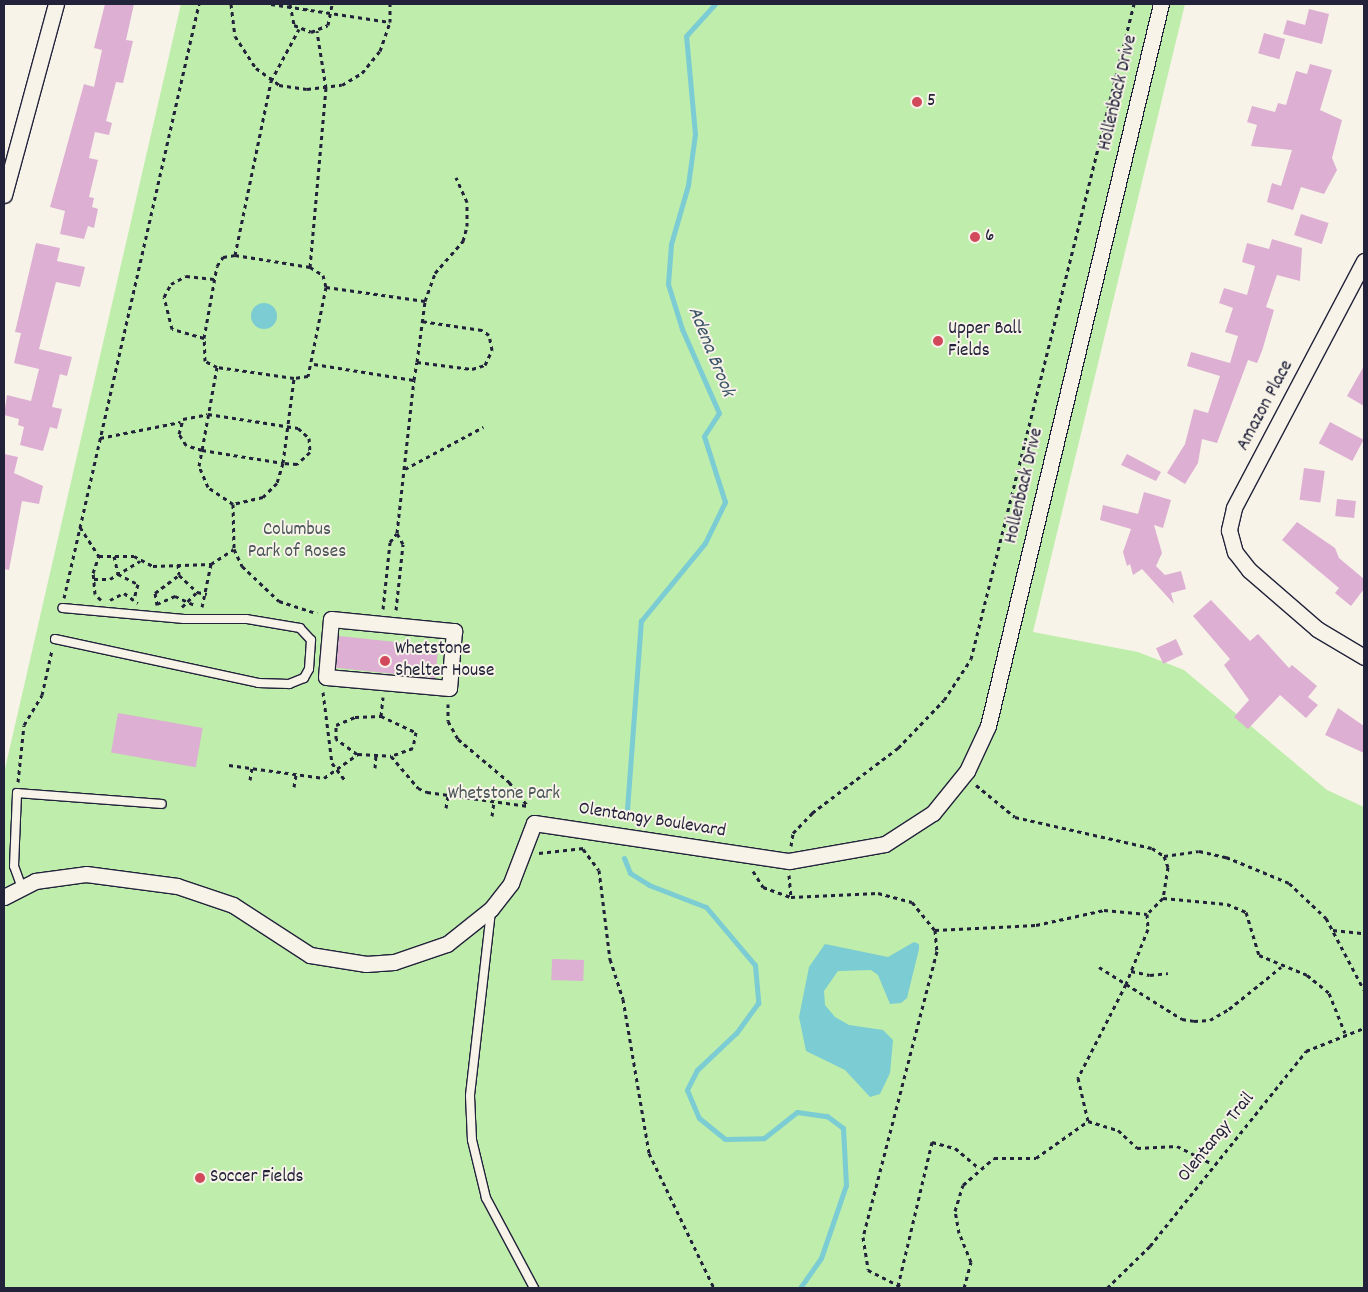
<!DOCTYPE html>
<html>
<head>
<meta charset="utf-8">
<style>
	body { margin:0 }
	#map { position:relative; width:1368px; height:1292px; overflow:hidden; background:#f7f3e8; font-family:Dekko,sans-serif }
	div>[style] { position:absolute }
	.green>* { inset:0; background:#bfedab }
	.water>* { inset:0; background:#7bccd3 }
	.round { border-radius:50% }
	.stream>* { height:5px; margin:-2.5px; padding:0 2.5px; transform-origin:2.5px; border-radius:2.5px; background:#7bccd3 }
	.building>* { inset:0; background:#ddafd2; transform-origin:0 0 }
	.path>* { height:3px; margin-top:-1.5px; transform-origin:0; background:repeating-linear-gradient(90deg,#22223b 0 4px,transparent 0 8px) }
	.roads { filter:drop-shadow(1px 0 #22223b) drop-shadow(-1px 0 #22223b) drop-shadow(0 1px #22223b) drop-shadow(0 -1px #22223b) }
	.lane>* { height:8px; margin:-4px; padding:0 4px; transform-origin:4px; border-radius:4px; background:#f7f3e8 }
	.street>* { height:15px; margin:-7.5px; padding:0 7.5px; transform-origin:7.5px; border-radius:7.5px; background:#f7f3e8 }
	.path-bridge>* { height:3px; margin-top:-1.5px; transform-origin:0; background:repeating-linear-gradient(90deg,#22223b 0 4px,transparent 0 8px) }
	.dots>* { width:14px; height:14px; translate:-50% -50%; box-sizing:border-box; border:2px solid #f7f3e8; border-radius:50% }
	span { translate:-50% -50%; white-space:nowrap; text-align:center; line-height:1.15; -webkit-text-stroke:4px #f7f3e8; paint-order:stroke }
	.street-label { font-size:19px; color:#22223b }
	.poi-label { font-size:19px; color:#22223b }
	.left { translate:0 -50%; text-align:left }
	.park-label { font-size:19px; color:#495557 }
	.water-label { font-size:20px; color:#3d5569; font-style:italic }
	.frame { position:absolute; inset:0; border:5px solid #22223b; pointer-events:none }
</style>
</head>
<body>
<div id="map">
	<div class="green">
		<div style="clip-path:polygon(181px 4px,1185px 4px,1033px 632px,1138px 652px,1184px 670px,1327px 790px,1364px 807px,1364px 1288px,4px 1288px,4px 773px)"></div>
	</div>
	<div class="water">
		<div class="round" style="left:251px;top:303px;width:26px;height:26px"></div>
		<div style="clip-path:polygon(914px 942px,919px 944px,919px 949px,907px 998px,901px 1003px,890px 1004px,878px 975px,871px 970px,838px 971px,824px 991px,825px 1005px,835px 1017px,849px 1025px,883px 1030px,893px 1040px,890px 1073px,880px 1094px,870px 1097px,845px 1070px,806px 1051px,799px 1017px,809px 967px,825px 944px,888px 957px)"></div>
	</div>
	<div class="stream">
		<div style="left:627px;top:810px;width:190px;rotate:-85.8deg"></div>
		<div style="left:641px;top:621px;width:101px;rotate:-50.6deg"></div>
		<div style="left:705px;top:543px;width:46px;rotate:-64deg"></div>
		<div style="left:725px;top:502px;width:69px;rotate:-107.7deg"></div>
		<div style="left:704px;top:436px;width:27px;rotate:-57deg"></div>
		<div style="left:719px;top:413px;width:92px;rotate:-113.8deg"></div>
		<div style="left:682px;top:329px;width:47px;rotate:-107.3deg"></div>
		<div style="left:668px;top:284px;width:40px;rotate:-85.7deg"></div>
		<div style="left:671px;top:244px;width:61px;rotate:-73.9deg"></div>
		<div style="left:688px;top:185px;width:51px;rotate:-82.2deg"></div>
		<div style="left:695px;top:134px;width:98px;rotate:-95.2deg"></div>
		<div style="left:686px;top:36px;width:43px;rotate:-47.8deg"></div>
		<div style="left:624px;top:858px;width:16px;rotate:68deg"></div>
		<div style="left:630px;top:873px;width:22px;rotate:32deg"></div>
		<div style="left:649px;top:885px;width:61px;rotate:21.1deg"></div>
		<div style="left:706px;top:907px;width:76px;rotate:49.8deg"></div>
		<div style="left:755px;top:965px;width:38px;rotate:85deg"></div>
		<div style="left:758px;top:1003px;width:37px;rotate:126deg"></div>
		<div style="left:736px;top:1033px;width:54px;rotate:136.5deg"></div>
		<div style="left:697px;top:1070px;width:22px;rotate:117deg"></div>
		<div style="left:687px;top:1090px;width:30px;rotate:67deg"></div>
		<div style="left:699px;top:1118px;width:33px;rotate:39deg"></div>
		<div style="left:725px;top:1139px;width:39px;rotate:-1deg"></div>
		<div style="left:764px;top:1138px;width:42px;rotate:-38.2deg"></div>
		<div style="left:797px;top:1112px;width:30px;rotate:8deg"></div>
		<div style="left:827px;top:1116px;width:20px;rotate:37deg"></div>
		<div style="left:843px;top:1128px;width:57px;rotate:87deg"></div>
		<div style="left:846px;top:1185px;width:77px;rotate:108.9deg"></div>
		<div style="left:821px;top:1258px;width:37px;rotate:125deg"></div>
	</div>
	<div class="building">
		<div style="clip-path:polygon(105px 4px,134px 4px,126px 40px,133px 41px,123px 83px,116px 82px,106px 121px,112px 123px,109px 135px,95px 132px,89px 158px,98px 160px,89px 197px,94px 198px,92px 207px,98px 209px,94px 228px,88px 226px,84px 239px,60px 234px,65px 211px,50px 207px,84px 84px,94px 87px,102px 50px,94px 48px)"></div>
		<div style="clip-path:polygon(1309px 9px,1329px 14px,1322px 44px,1283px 34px,1287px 20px,1305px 25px)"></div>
		<div style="left:1264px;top:33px;width:22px;height:21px;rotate:16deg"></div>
		<div style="clip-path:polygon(1310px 64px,1332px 70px,1320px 110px,1342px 120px,1332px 158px,1337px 170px,1324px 194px,1301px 187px,1293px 210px,1267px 202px,1272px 183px,1281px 186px,1292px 150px,1251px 146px,1257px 125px,1247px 122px,1252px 106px,1275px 112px,1278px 103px,1286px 105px,1296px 71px,1307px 74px)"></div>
		<div style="left:1301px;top:214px;width:29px;height:22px;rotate:18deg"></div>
		<div style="clip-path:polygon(1272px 239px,1302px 248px,1300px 281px,1277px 275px,1266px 307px,1274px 310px,1262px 351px,1257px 363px,1248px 360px,1217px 443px,1202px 439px,1198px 463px,1185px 484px,1167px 473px,1185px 444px,1194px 409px,1208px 413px,1220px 376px,1187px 366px,1191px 352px,1230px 363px,1238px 336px,1225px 332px,1233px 308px,1219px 303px,1224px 288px,1247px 295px,1255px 266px,1242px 262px,1247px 243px,1269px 249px)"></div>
		<div style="clip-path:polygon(36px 243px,60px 248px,57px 261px,85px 267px,80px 287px,56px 282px,39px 349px,72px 357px,67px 376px,60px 374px,52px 407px,62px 409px,57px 429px,50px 427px,43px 451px,20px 445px,24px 427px,18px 425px,19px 419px,4px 415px,7px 395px,31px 401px,39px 369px,14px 363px,21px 333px,15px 332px)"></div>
		<div style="clip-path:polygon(1364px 366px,1364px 406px,1347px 396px)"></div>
		<div style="left:1330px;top:422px;width:38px;height:24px;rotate:28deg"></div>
		<div style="clip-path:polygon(4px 454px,18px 457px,14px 473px,43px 486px,39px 504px,22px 501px,9px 570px,4px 569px)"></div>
		<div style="clip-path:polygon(1127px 454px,1161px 472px,1156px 481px,1121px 465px)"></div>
		<div style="left:1304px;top:468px;width:21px;height:32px;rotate:8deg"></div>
		<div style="clip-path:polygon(1144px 492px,1171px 500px,1163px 528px,1154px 525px,1162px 553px,1156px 566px,1165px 575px,1181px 571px,1186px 589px,1171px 593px,1174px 604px,1142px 569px,1133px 575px,1130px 564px,1127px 566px,1123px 552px,1131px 529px,1100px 520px,1103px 505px,1138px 514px)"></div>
		<div style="left:1337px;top:499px;width:19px;height:17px;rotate:6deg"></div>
		<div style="clip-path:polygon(1297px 522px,1335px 548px,1339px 558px,1364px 579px,1364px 589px,1351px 606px,1335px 593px,1339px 588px,1282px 540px)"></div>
		<div style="clip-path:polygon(1211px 600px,1250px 641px,1258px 634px,1289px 668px,1292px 665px,1317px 686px,1308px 697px,1318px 705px,1306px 718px,1280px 695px,1248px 729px,1234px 717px,1249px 700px,1224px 665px,1230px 659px,1193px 616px)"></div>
		<div style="left:339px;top:636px;width:100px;height:32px;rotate:6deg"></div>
		<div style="left:1176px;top:639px;width:17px;height:22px;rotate:65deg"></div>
		<div style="clip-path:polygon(1338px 708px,1364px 726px,1364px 753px,1325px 735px)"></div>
		<div style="left:118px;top:713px;width:86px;height:40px;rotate:10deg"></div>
		<div style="left:552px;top:959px;width:32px;height:21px;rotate:2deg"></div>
	</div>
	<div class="path">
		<div style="left:231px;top:4px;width:32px;rotate:83deg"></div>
		<div style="left:235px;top:36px;width:38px;rotate:57deg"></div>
		<div style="left:256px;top:68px;width:29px;rotate:36deg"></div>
		<div style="left:279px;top:85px;width:28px;rotate:8deg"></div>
		<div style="left:307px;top:89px;width:35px;rotate:-7deg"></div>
		<div style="left:342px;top:85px;width:23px;rotate:-31deg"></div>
		<div style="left:362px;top:73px;width:28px;rotate:-51deg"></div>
		<div style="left:380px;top:51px;width:31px;rotate:-71deg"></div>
		<div style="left:390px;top:22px;width:18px;rotate:-90deg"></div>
		<div style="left:271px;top:4px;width:120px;rotate:8.6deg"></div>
		<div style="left:290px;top:4px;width:21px;rotate:79deg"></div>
		<div style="left:294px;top:25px;width:18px;rotate:22deg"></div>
		<div style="left:311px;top:32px;width:18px;rotate:-22deg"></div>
		<div style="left:328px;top:25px;width:21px;rotate:-79deg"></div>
		<div style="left:235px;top:255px;width:76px;rotate:9.1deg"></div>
		<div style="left:310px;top:267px;width:15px;rotate:32deg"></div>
		<div style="left:323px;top:275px;width:12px;rotate:76deg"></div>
		<div style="left:326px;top:287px;width:91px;rotate:101.4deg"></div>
		<div style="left:308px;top:376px;width:14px;rotate:172deg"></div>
		<div style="left:294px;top:378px;width:78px;rotate:-171.9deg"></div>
		<div style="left:217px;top:367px;width:13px;rotate:-153deg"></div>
		<div style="left:205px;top:361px;width:23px;rotate:-92deg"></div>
		<div style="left:204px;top:338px;width:73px;rotate:-79.8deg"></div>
		<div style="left:217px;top:266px;width:11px;rotate:-56deg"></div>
		<div style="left:223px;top:257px;width:12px;rotate:-9deg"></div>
		<div style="left:235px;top:255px;width:178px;rotate:-78.3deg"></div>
		<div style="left:271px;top:81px;width:59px;rotate:-61.7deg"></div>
		<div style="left:310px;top:267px;width:180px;rotate:-84.9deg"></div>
		<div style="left:326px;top:88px;width:58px;rotate:-99deg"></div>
		<div style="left:425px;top:301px;width:30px;rotate:-70deg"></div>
		<div style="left:435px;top:273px;width:43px;rotate:-48.8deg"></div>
		<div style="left:463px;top:241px;width:16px;rotate:-75deg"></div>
		<div style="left:467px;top:226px;width:24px;rotate:-90deg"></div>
		<div style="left:467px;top:202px;width:27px;rotate:-114deg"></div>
		<div style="left:204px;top:338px;width:33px;rotate:-164deg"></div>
		<div style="left:172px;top:329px;width:33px;rotate:-104deg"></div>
		<div style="left:164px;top:297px;width:15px;rotate:-62deg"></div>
		<div style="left:171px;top:284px;width:17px;rotate:-28deg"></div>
		<div style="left:186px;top:276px;width:28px;rotate:6deg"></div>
		<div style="left:417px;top:362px;width:55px;rotate:7.3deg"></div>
		<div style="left:472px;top:369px;width:14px;rotate:-17deg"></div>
		<div style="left:485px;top:365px;width:17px;rotate:-65deg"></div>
		<div style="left:492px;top:350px;width:15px;rotate:-101deg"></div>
		<div style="left:489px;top:335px;width:9px;rotate:-144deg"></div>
		<div style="left:482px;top:330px;width:62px;rotate:-171.6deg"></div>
		<div style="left:314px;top:364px;width:101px;rotate:9.1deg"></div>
		<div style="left:414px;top:380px;width:18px;rotate:-81deg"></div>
		<div style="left:417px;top:362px;width:62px;rotate:-82.5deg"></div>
		<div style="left:425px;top:301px;width:100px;rotate:-172deg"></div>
		<div style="left:217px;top:367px;width:84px;rotate:100.2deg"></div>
		<div style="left:202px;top:450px;width:82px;rotate:9.1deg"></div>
		<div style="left:283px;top:463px;width:86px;rotate:-82.6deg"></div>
		<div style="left:208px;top:414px;width:91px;rotate:8.8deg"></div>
		<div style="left:298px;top:428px;width:15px;rotate:42deg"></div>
		<div style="left:309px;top:438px;width:14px;rotate:86deg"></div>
		<div style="left:310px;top:452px;width:18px;rotate:137deg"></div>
		<div style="left:297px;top:464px;width:14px;rotate:-176deg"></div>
		<div style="left:283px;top:463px;width:21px;rotate:107deg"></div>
		<div style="left:277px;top:483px;width:20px;rotate:135deg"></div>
		<div style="left:263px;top:497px;width:31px;rotate:167deg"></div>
		<div style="left:233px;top:504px;width:30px;rotate:-146deg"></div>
		<div style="left:208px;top:487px;width:23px;rotate:-113deg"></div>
		<div style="left:199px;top:466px;width:16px;rotate:-79deg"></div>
		<div style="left:202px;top:450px;width:17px;rotate:-163deg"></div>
		<div style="left:186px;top:445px;width:13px;rotate:-122deg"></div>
		<div style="left:179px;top:434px;width:16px;rotate:-75deg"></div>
		<div style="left:183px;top:419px;width:25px;rotate:-11deg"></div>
		<div style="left:100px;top:438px;width:82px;rotate:-11.3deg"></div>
		<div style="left:405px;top:469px;width:89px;rotate:-28.3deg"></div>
		<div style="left:233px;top:504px;width:45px;rotate:88.7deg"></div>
		<div style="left:234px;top:549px;width:19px;rotate:65deg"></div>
		<div style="left:242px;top:566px;width:51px;rotate:43.4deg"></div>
		<div style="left:279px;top:601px;width:40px;rotate:18deg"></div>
		<div style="left:80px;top:527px;width:35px;rotate:57deg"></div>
		<div style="left:114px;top:556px;width:18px;rotate:77deg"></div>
		<div style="left:118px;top:574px;width:22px;rotate:27deg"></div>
		<div style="left:138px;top:584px;width:16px;rotate:105deg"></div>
		<div style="left:178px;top:564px;width:11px;rotate:85deg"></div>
		<div style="left:94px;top:579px;width:16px"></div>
		<div style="left:110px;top:579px;width:35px;rotate:-31deg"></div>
		<div style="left:64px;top:598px;width:609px;rotate:-77.2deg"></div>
		<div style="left:101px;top:600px;width:8px;rotate:-135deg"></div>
		<div style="left:95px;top:594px;width:21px;rotate:-95deg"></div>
		<div style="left:93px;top:573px;width:18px;rotate:-71deg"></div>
		<div style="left:99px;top:556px;width:35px"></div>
		<div style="left:134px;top:556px;width:21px;rotate:28deg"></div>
		<div style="left:153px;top:566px;width:58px;rotate:-2deg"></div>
		<div style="left:211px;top:564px;width:27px;rotate:-33deg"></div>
		<div style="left:110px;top:600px;width:16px;rotate:-27deg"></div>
		<div style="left:124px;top:593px;width:17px;rotate:36deg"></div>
		<div style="left:157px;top:604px;width:20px;rotate:-24deg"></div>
		<div style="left:175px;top:596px;width:23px;rotate:25deg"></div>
		<div style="left:157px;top:605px;width:12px;rotate:-99deg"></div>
		<div style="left:155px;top:593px;width:30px;rotate:-37deg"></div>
		<div style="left:179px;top:575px;width:25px;rotate:43deg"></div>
		<div style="left:182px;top:607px;width:21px;rotate:-45deg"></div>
		<div style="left:197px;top:592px;width:10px;rotate:11deg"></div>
		<div style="left:202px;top:607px;width:44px;rotate:-78.2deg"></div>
		<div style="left:383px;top:609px;width:67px;rotate:-84deg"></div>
		<div style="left:390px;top:542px;width:11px;rotate:-52deg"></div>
		<div style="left:397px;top:533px;width:154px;rotate:-83.7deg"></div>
		<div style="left:396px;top:610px;width:66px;rotate:-83.9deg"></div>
		<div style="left:403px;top:544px;width:13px;rotate:-119deg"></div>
		<div style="left:323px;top:692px;width:72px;rotate:82.8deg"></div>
		<div style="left:332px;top:763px;width:21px;rotate:53deg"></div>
		<div style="left:448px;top:704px;width:17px;rotate:90deg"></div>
		<div style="left:448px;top:721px;width:21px;rotate:61deg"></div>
		<div style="left:458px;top:739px;width:67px;rotate:40.1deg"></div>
		<div style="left:509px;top:782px;width:31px;rotate:52deg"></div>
		<div style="left:381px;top:716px;width:19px;rotate:-84deg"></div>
		<div style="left:357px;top:754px;width:26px;rotate:-144deg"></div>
		<div style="left:336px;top:739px;width:14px;rotate:-90deg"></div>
		<div style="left:336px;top:725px;width:21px;rotate:-23deg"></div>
		<div style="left:355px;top:717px;width:26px;rotate:-2deg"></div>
		<div style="left:381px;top:716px;width:38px;rotate:25deg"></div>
		<div style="left:416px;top:732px;width:16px;rotate:101deg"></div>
		<div style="left:413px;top:748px;width:23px;rotate:160deg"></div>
		<div style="left:229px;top:765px;width:96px;rotate:7.8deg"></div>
		<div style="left:324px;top:778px;width:42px;rotate:-35.2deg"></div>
		<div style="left:358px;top:754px;width:33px;rotate:3deg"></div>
		<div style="left:391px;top:756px;width:42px;rotate:49.8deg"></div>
		<div style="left:418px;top:788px;width:10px;rotate:24deg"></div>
		<div style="left:427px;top:792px;width:102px;rotate:7.9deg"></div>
		<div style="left:375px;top:768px;width:13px;rotate:-86deg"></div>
		<div style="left:250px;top:780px;width:12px;rotate:-81deg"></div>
		<div style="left:18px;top:782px;width:57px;rotate:-84deg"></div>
		<div style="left:24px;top:725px;width:35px;rotate:-59deg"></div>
		<div style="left:42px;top:695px;width:46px;rotate:-77.5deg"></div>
		<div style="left:976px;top:785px;width:50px;rotate:39.4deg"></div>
		<div style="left:1015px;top:817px;width:140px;rotate:12.8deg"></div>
		<div style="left:1152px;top:848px;width:14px;rotate:34deg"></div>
		<div style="left:1164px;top:856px;width:12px;rotate:70deg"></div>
		<div style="left:1168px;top:867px;width:31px;rotate:99deg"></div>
		<div style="left:1163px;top:898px;width:23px;rotate:135deg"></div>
		<div style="left:1147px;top:914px;width:15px;rotate:86deg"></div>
		<div style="left:1148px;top:929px;width:59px;rotate:111.8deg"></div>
		<div style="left:1126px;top:984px;width:106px;rotate:117.1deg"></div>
		<div style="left:1078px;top:1078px;width:44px;rotate:76.9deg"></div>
		<div style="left:294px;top:787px;width:12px;rotate:-81deg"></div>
		<div style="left:446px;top:808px;width:13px;rotate:-81deg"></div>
		<div style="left:492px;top:816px;width:14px;rotate:-82deg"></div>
		<div style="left:791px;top:846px;width:13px;rotate:-81deg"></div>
		<div style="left:793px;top:833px;width:28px;rotate:-46deg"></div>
		<div style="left:812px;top:813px;width:108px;rotate:-37.1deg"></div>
		<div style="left:898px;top:748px;width:66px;rotate:-46.2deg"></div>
		<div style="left:944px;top:700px;width:49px;rotate:-56.6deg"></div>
		<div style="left:971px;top:659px;width:675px;rotate:-76.03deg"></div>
		<div style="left:583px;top:849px;width:26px;rotate:53deg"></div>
		<div style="left:599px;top:870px;width:90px;rotate:83deg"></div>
		<div style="left:610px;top:959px;width:42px;rotate:72deg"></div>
		<div style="left:623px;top:999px;width:156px;rotate:80.4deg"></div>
		<div style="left:649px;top:1153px;width:150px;rotate:64.3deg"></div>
		<div style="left:539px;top:853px;width:45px;rotate:-6.3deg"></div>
		<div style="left:1164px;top:856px;width:35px;rotate:-8deg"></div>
		<div style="left:1199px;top:851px;width:28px;rotate:13deg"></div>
		<div style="left:1226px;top:857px;width:68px;rotate:22.4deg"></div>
		<div style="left:1289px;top:883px;width:51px;rotate:43.4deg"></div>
		<div style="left:1326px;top:918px;width:81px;rotate:62.2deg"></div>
		<div style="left:753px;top:871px;width:19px;rotate:58deg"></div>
		<div style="left:763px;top:887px;width:30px;rotate:20deg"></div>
		<div style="left:789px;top:875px;width:22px;rotate:85deg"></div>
		<div style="left:791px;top:897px;width:87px;rotate:-2.6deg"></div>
		<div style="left:878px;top:893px;width:35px;rotate:15deg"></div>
		<div style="left:912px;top:902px;width:36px;rotate:51deg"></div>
		<div style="left:935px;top:930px;width:21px;rotate:85deg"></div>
		<div style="left:937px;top:951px;width:295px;rotate:104.5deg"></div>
		<div style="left:863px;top:1237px;width:33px;rotate:81deg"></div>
		<div style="left:868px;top:1270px;width:39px;rotate:27deg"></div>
		<div style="left:1163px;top:898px;width:64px;rotate:5.4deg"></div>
		<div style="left:1227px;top:904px;width:21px;rotate:23deg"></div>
		<div style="left:1246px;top:912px;width:45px;rotate:73.2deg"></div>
		<div style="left:1259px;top:955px;width:52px;rotate:22.6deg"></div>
		<div style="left:1307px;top:975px;width:28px;rotate:39deg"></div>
		<div style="left:1329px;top:993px;width:43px;rotate:68.2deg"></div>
		<div style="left:935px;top:930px;width:101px;rotate:-2.8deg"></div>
		<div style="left:1036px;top:925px;width:70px;rotate:-12.4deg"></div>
		<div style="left:1104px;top:910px;width:43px;rotate:5.3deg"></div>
		<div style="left:1333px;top:930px;width:31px;rotate:6deg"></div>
		<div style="left:1099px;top:967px;width:98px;rotate:32.1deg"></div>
		<div style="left:1182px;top:1019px;width:12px;rotate:9deg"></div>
		<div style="left:1194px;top:1021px;width:16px;rotate:-4deg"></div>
		<div style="left:1210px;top:1020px;width:22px;rotate:-30deg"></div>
		<div style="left:1229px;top:1009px;width:67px;rotate:-38.9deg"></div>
		<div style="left:1131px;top:971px;width:19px;rotate:12deg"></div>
		<div style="left:1150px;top:975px;width:18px;rotate:-6deg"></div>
		<div style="left:898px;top:1286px;width:148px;rotate:-76.7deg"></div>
		<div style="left:932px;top:1142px;width:24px;rotate:15deg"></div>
		<div style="left:955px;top:1148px;width:31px;rotate:40deg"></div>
		<div style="left:964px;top:1288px;width:27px;rotate:-75deg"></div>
		<div style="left:971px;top:1262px;width:31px;rotate:-112deg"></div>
		<div style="left:959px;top:1233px;width:22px;rotate:-100deg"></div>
		<div style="left:955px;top:1211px;width:27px;rotate:-73deg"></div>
		<div style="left:963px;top:1185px;width:41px;rotate:-41.1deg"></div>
		<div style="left:994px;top:1158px;width:42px"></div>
		<div style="left:1036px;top:1158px;width:64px;rotate:-35.4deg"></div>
		<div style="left:1088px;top:1121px;width:31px;rotate:17deg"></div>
		<div style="left:1118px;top:1130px;width:26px;rotate:43deg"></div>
		<div style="left:1137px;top:1148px;width:40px;rotate:-2.9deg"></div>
		<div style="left:1177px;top:1146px;width:39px;rotate:27deg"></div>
		<div style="left:1107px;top:1288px;width:60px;rotate:-44.3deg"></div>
		<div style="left:1150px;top:1246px;width:250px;rotate:-51.3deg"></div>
		<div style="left:1306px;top:1051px;width:62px;rotate:-21.6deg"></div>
	</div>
	<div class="roads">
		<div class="lane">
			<div style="left:55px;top:639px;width:208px;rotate:12.2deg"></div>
			<div style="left:258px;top:683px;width:31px;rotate:2deg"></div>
			<div style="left:289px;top:684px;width:16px;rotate:-22deg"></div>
			<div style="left:304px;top:678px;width:10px;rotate:-61deg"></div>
			<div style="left:309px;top:669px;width:29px;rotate:-86deg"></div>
			<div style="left:311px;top:640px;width:16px;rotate:-133deg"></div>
			<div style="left:300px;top:628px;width:55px;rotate:-170.5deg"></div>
			<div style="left:246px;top:619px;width:62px;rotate:180deg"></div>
			<div style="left:184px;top:619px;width:122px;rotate:-174.8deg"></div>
			<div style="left:22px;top:888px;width:23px;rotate:-110deg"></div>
			<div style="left:14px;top:866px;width:73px;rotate:-87.6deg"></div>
			<div style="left:17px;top:793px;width:145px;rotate:4.3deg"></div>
			<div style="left:491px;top:911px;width:186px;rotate:96.5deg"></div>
			<div style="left:470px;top:1096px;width:44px;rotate:87.4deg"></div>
			<div style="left:472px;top:1140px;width:60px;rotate:76.4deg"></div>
			<div style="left:486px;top:1198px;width:102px;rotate:61.9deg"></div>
		</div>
		<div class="street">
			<div style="left:4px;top:195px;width:198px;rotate:-74.8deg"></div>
			<div style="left:1364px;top:261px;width:279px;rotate:117.8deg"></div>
			<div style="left:1234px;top:508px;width:23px;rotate:103deg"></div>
			<div style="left:1229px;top:530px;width:23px;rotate:75deg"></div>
			<div style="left:1235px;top:552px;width:23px;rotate:52deg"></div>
			<div style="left:1249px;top:570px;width:90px;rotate:40.9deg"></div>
			<div style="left:1317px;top:629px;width:55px;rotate:30.8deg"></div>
			<div style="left:331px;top:619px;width:124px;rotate:5.6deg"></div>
			<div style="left:454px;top:631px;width:57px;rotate:95deg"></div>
			<div style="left:449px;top:688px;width:123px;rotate:-174.9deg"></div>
			<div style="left:326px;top:677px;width:58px;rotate:-85.1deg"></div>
			<div style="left:4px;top:897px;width:35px;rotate:-27deg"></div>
			<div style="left:35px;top:881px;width:51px;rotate:-7.8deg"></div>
			<div style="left:86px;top:874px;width:92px;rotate:7.5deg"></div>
			<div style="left:177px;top:886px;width:59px;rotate:18.7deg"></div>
			<div style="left:233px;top:905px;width:92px;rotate:33deg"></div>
			<div style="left:310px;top:955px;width:57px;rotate:9.1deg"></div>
			<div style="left:366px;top:964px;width:28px;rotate:-4deg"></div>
			<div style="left:394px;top:962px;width:56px;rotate:-18.8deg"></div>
			<div style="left:447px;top:944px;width:56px;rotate:-38.5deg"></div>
			<div style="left:491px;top:909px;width:33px;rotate:-52deg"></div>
			<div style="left:511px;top:883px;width:64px;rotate:-69deg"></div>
			<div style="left:534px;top:823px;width:258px;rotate:8.5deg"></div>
			<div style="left:789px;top:861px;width:97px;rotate:-10deg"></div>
			<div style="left:885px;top:844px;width:57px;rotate:-32.9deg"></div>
			<div style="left:933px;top:813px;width:54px;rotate:-51deg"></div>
			<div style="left:967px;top:771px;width:50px;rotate:-65deg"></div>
			<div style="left:988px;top:726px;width:742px;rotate:-76.53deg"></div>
		</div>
	</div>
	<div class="path-bridge">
		<div style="left:307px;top:9px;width:1px;rotate:-45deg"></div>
	</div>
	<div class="dots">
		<div style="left:917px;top:102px;background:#d1495b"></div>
		<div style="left:975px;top:237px;background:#d1495b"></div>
		<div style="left:938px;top:341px;background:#d1495b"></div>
		<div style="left:385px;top:661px;background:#d1495b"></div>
		<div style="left:200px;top:1178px;background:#d1495b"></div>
	</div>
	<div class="street-label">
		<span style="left:1119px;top:93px;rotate:-77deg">Hollenback Drive</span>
		<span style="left:1266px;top:406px;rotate:-62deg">Amazon Place</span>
		<span style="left:1025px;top:486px;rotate:-77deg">Hollenback Drive</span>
		<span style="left:652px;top:821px;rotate:9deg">Olentangy Boulevard</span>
		<span style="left:1217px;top:1138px;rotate:-51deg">Olentangy Trail</span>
	</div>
	<div class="poi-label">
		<span class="left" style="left:927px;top:102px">5</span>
		<span class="left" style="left:985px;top:237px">6</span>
		<span class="left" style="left:948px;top:341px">Upper Ball<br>Fields</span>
		<span class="left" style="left:395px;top:661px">Whetstone<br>Shelter House</span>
		<span class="left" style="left:210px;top:1178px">Soccer Fields</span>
	</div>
	<div class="park-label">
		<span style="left:297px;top:542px">Columbus<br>Park of Roses</span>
		<span style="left:504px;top:795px">Whetstone Park</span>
	</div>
	<div class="water-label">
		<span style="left:710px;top:352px;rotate:68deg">Adena Brook</span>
	</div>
	<div class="frame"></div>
</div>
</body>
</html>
